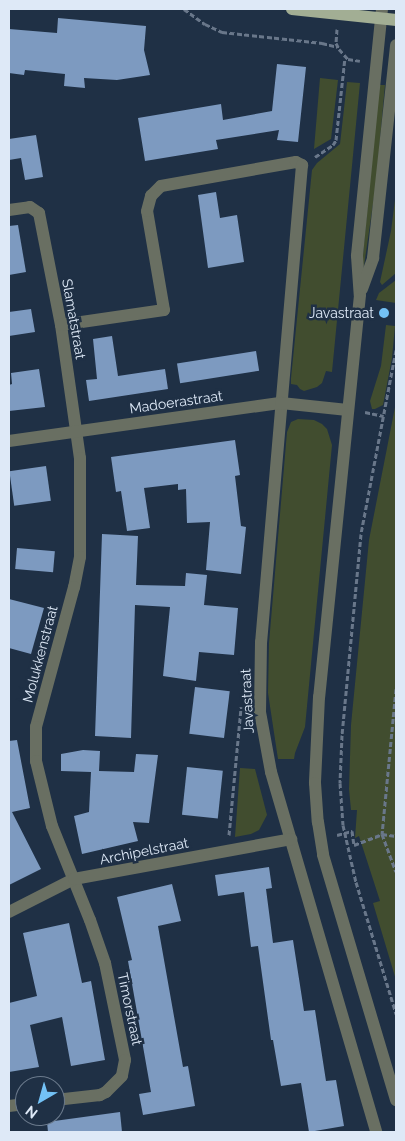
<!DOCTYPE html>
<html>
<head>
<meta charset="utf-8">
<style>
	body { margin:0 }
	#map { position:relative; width:405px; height:1141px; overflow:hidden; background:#1f3045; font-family:Raleway,sans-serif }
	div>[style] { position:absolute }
	.green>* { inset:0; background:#414d2f }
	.building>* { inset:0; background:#7d9ac0; transform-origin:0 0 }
	.path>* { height:3px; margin-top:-1.5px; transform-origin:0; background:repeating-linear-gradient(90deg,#69778a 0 5px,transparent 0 7.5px) }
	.minor>* { height:12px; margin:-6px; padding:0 6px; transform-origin:6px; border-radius:6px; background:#696f62 }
	.tertiary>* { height:12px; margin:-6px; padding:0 6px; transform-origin:6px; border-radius:6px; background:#696f62 }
	.primary>* { height:12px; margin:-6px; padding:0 6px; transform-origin:6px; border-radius:6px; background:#a2ae94 }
	.dots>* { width:14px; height:14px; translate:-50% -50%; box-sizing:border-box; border:2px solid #1f3045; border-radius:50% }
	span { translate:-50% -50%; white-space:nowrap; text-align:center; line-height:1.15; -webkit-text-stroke:5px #1f3045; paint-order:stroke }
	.poi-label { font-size:14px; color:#dee9f7 }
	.right { translate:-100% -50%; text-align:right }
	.street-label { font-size:14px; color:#dee9f7 }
	.frame { position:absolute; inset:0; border:10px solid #dee9f7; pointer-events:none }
	.north { position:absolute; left:15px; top:1076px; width:50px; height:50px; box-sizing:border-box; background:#1f3045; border:1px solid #6b7a8c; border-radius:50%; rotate:218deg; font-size:14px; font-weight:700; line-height:20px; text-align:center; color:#dee9f7 }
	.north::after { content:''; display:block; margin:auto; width:18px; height:22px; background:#73c1f5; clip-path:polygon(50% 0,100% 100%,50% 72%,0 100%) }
</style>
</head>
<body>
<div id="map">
	<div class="green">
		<div style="clip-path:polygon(320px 78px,338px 80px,331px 139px,314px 149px)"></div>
		<div style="clip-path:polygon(347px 82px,360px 83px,332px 372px,326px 371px,322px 383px,317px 387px,304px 391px,300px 389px,297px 385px,291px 384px,291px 378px,312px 170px,317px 163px,340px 144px)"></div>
		<div style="clip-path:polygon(379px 85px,385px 85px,376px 183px,364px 266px,362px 265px)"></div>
		<div style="clip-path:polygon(396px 192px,396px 273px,382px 285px,380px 282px,391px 231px)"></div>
		<div style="clip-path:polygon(396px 280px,396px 303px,376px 300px,379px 293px)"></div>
		<div style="clip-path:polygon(386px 325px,395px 326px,392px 358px,383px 405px,375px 409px,372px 409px,370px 401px,381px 366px)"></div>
		<div style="clip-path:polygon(396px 402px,396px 980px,373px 903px,380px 901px,359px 836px,355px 838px,357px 810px,351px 810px,349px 789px,351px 725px,369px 540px)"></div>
		<div style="clip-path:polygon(298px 419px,314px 420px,322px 424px,327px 429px,332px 445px,305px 727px,295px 753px,294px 759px,278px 759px,268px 693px,269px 643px,287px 432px,291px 422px)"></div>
		<div style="clip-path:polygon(240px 768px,255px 769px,267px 815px,259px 830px,251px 834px,235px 837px)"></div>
	</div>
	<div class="building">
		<div style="clip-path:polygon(58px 18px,146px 26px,144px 50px,150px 75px,117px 80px,84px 78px,85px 88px,64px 86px,65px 74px,25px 70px,24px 75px,9px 73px,9px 29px,57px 33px)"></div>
		<div style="clip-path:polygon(277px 64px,306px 67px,298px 142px,277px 140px,279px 130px,216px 140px,218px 149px,145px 161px,138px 118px,221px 104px,223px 120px,272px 111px)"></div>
		<div style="clip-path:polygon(36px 135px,43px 177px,25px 180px,21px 158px,9px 160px,9px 139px)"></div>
		<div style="clip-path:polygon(216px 192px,220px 218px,237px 215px,244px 262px,208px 268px,198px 195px)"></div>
		<div style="clip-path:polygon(18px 225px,26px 272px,9px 275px,9px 226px)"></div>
		<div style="clip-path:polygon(31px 309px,35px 332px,9px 336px,9px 312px)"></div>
		<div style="clip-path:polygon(112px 336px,118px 376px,165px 369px,168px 389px,89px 401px,86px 380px,97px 379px,93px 339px)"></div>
		<div style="left:256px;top:351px;width:20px;height:80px;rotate:81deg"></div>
		<div style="clip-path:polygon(39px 369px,45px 407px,9px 411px,9px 385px,12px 384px,11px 373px)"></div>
		<div style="clip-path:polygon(235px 440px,240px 475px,235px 476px,241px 526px,246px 527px,241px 574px,206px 570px,210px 522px,187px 523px,186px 489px,178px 490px,178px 484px,144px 488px,150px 528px,127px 531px,121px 491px,116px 492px,111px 457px)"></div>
		<div style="left:46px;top:466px;width:35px;height:37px;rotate:82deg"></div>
		<div style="clip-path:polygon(102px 534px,138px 536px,136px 585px,185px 586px,186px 573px,207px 575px,204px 605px,238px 608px,234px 655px,199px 652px,196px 681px,163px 676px,170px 607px,135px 605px,131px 738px,95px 736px)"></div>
		<div style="left:17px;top:548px;width:38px;height:21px;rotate:5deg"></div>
		<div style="clip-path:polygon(9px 599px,44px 608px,31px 654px,9px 648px)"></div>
		<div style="left:195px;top:687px;width:35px;height:47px;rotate:7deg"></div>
		<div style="clip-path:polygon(17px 740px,30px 808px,12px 812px,41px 869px,9px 885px,9px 741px)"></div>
		<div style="clip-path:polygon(83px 750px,100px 751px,99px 771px,134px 772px,136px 754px,158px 755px,149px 823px,133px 822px,138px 841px,82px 854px,74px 816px,89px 812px,91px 772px,61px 771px,61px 754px)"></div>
		<div style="left:187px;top:767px;width:36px;height:48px;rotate:6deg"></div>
		<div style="clip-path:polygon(269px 867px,272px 888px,266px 889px,273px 943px,293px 940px,304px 1011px,315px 1010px,326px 1081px,336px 1080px,344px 1126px,309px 1132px,301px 1083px,281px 1086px,273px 1040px,271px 1040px,258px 946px,251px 947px,244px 892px,218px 896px,215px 875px)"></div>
		<div style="clip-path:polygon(172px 884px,181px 921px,158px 926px,183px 1067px,188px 1066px,195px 1106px,143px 1115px,139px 1094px,151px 1092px,128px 961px,132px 960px,117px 897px)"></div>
		<div style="clip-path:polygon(69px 923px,82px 983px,91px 981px,105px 1060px,71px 1066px,62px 1017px,30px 1025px,39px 1067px,9px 1072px,9px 1003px,37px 996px,23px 933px)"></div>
		<div style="clip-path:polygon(120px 1112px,122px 1132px,48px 1132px,47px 1122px)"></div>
	</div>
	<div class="path">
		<div style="left:184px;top:9px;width:26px;rotate:36deg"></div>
		<div style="left:205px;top:24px;width:19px;rotate:25deg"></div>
		<div style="left:222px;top:32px;width:101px;rotate:6.3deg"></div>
		<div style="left:322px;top:43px;width:16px;rotate:14deg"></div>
		<div style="left:337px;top:29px;width:14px;rotate:94deg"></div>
		<div style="left:336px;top:43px;width:7px;rotate:63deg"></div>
		<div style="left:339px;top:49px;width:13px;rotate:48deg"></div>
		<div style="left:348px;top:59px;width:12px;rotate:9deg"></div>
		<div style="left:315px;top:157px;width:22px;rotate:-34deg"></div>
		<div style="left:333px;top:145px;width:6px;rotate:-59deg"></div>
		<div style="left:336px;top:140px;width:83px;rotate:-83.8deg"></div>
		<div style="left:396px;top:350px;width:187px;rotate:100.8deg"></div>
		<div style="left:361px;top:534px;width:202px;rotate:95.4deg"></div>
		<div style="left:342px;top:735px;width:48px;rotate:92.4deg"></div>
		<div style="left:340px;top:783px;width:42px;rotate:85.9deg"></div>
		<div style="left:343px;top:825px;width:58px;rotate:77.2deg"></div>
		<div style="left:356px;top:882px;width:138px;rotate:73.1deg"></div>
		<div style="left:365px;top:412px;width:19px;rotate:12deg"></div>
		<div style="left:396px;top:689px;width:146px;rotate:95.5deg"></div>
		<div style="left:382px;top:834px;width:40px;rotate:69.8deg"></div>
		<div style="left:229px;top:835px;width:129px;rotate:-84.6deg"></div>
		<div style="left:337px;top:835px;width:16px;rotate:-15deg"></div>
		<div style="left:352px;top:831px;width:14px;rotate:82deg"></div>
		<div style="left:354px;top:845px;width:30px;rotate:-21deg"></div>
		<div style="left:382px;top:834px;width:14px;rotate:8deg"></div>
	</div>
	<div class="minor">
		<div style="left:9px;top:210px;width:21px;rotate:-8deg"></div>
		<div style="left:30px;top:207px;width:11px;rotate:34deg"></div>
		<div style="left:39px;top:213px;width:114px;rotate:78.9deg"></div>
		<div style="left:61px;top:325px;width:134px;rotate:81.9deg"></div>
		<div style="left:80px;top:458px;width:99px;rotate:90deg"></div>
		<div style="left:80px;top:557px;width:31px;rotate:101deg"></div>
		<div style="left:74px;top:587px;width:145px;rotate:105.2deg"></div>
		<div style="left:36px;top:727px;width:34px;rotate:90deg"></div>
		<div style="left:36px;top:761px;width:67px;rotate:76.2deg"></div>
		<div style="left:52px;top:826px;width:101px;rotate:68deg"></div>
		<div style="left:90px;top:920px;width:46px;rotate:70.8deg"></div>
		<div style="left:105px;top:963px;width:99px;rotate:78.3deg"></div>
		<div style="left:125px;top:1060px;width:16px;rotate:101deg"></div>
		<div style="left:122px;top:1076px;width:23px;rotate:135deg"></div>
		<div style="left:106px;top:1092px;width:7px;rotate:153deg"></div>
		<div style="left:100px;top:1095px;width:45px;rotate:173.7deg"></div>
		<div style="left:61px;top:325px;width:104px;rotate:-8.3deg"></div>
		<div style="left:164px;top:310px;width:100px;rotate:-99.7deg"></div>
		<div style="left:147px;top:211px;width:16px;rotate:-75deg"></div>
		<div style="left:151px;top:196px;width:14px;rotate:-45deg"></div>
		<div style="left:161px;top:186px;width:137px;rotate:-10.1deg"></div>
		<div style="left:296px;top:162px;width:7px;rotate:27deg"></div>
		<div style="left:302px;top:165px;width:479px;rotate:94.9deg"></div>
		<div style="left:261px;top:642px;width:70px;rotate:90.8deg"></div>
		<div style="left:260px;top:712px;width:61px;rotate:79.6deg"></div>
		<div style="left:271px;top:772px;width:375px;rotate:73.7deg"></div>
		<div style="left:9px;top:441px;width:275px;rotate:-8deg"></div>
		<div style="left:281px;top:403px;width:67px;rotate:6deg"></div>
		<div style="left:9px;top:912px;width:73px;rotate:-26.9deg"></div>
		<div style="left:74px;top:879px;width:221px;rotate:-10.4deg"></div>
		<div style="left:9px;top:1106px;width:16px;rotate:-7deg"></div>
	</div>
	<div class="tertiary">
		<div style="left:382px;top:9px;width:248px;rotate:95.8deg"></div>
		<div style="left:357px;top:256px;width:39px;rotate:86deg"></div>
		<div style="left:360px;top:295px;width:404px;rotate:95.8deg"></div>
		<div style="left:319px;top:697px;width:86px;rotate:92.7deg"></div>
		<div style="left:315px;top:783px;width:39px;rotate:86deg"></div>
		<div style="left:318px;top:822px;width:33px;rotate:81deg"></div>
		<div style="left:323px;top:855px;width:256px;rotate:73.4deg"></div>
		<div style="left:362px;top:289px;width:33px;rotate:-70deg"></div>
		<div style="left:373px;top:258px;width:214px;rotate:-83.8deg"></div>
	</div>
	<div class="primary">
		<div style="left:292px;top:9px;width:105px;rotate:6deg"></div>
	</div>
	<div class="dots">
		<div style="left:384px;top:313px;background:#73c1f5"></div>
	</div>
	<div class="poi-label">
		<span class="right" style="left:374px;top:313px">Javastraat</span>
	</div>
	<div class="street-label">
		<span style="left:74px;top:319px;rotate:80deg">Slamatstraat</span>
		<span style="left:176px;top:402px;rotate:-8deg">Madoerastraat</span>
		<span style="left:40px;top:654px;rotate:-75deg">Molukkenstraat</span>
		<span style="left:247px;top:701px;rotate:-93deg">Javastraat</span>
		<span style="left:144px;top:851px;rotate:-11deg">Archipelstraat</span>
		<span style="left:130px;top:1009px;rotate:78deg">Timorstraat</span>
	</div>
	<div class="frame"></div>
	<div class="north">N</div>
</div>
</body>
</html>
